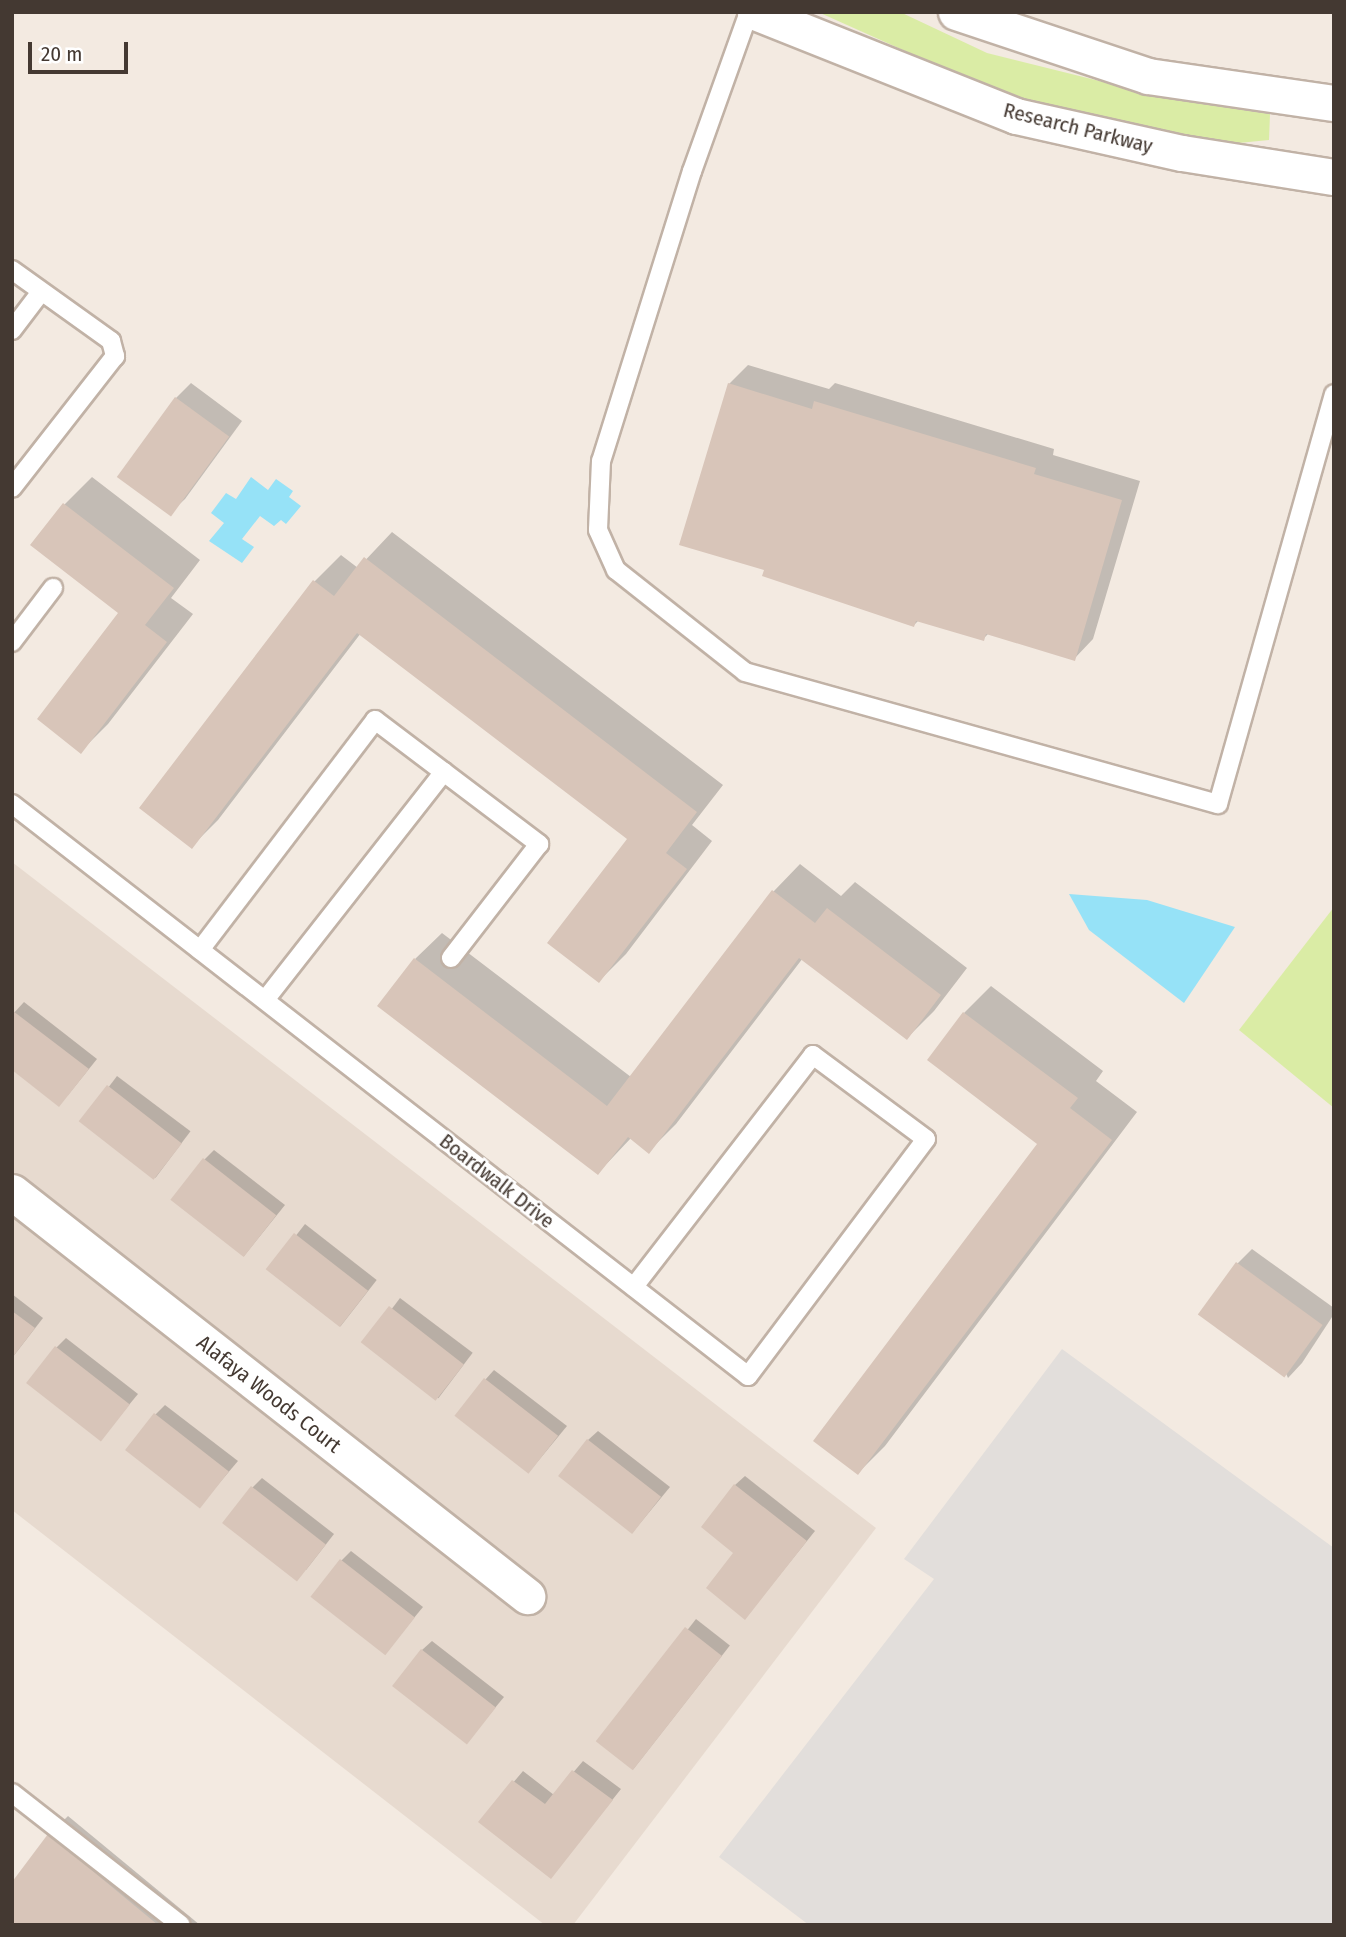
<!DOCTYPE html>
<html>
<head>
<meta charset="utf-8">
<style>
	body { margin:0 }
	#map { position:relative; width:1346px; height:1937px; overflow:hidden; background:#f3eae1; font-family:"Fira Sans Condensed",sans-serif }
	div>[style] { position:absolute }
	.residential>* { inset:0; background:#e7dacf }
	.green>* { inset:0; background:#daeca5 }
	.parking>* { inset:0; background:#e2dedb }
	.water>* { inset:0; background:#96e2f7 }
	.shadow>* { inset:0; background:#0003; transform-origin:0 0 }
	.building>* { inset:0; background:#d8c5b9; transform-origin:0 0 }
	.roads { filter:drop-shadow(2px 0 #c1b2a6) drop-shadow(-2px 0 #c1b2a6) drop-shadow(0 2px #c1b2a6) drop-shadow(0 -2px #c1b2a6) }
	.lane>* { height:18px; margin:-9px; padding:0 9px; transform-origin:9px; border-radius:9px; background:#fff }
	.street>* { height:35px; margin:-17.5px; padding:0 17.5px; transform-origin:17.5px; border-radius:17.5px; background:#fff }
	span { translate:-50% -50%; white-space:nowrap; text-align:center; line-height:1.15; -webkit-text-stroke:5px #fff; paint-order:stroke }
	.street-label { font-size:21px; color:#443932 }
	.frame { position:absolute; inset:0; border:14px solid #443932; pointer-events:none }
	.scale { position:absolute; left:28px; top:42px; width:100px; height:32px; box-sizing:border-box; border:4px solid #443932; border-top:0; padding-left:9px; font-size:21px; line-height:24px; white-space:nowrap; color:#443932; -webkit-text-stroke:5px #fff; paint-order:stroke }
</style>
</head>
<body>
<div id="map">
	<div class="residential">
		<div style="clip-path:polygon(12px 862px,876px 1528px,573px 1925px,545px 1925px,12px 1510px)"></div>
	</div>
	<div class="green">
		<div style="clip-path:polygon(818px 12px,900px 12px,987px 53px,1176px 100px,1270px 114px,1269px 140px,1218px 145px,999px 93px)"></div>
		<div style="clip-path:polygon(1334px 907px,1334px 1108px,1239px 1030px)"></div>
	</div>
	<div class="parking">
		<div style="clip-path:polygon(1062px 1349px,1334px 1548px,1334px 1925px,809px 1925px,719px 1857px,934px 1579px,904px 1559px)"></div>
	</div>
	<div class="water">
		<div style="clip-path:polygon(251px 477px,268px 490px,276px 479px,293px 491px,289px 497px,301px 506px,286px 524px,281px 520px,274px 526px,260px 516px,242px 539px,254px 547px,242px 563px,209px 541px,224px 523px,211px 513px,226px 493px,236px 499px)"></div>
		<div style="clip-path:polygon(1069px 894px,1147px 900px,1235px 927px,1184px 1003px,1089px 930px)"></div>
	</div>
	<div class="shadow">
		<div style="clip-path:polygon(748px 365px,829px 389px,835px 383px,1054px 449px,1053px 455px,1140px 481px,1093px 639px,1074px 659px,989px 633px,983px 639px,919px 620px,914px 625px,766px 569px,729px 384px)"></div>
		<div style="clip-path:polygon(191px 383px,242px 421px,185px 499px,170px 513px,120px 477px,176px 398px)"></div>
		<div style="clip-path:polygon(92px 477px,200px 560px,171px 598px,193px 614px,108px 724px,81px 751px,121px 613px,33px 545px,65px 504px)"></div>
		<div style="clip-path:polygon(392px 532px,723px 785px,692px 825px,712px 841px,626px 954px,599px 981px,629px 839px,361px 633px,218px 820px,192px 846px,314px 582px,341px 555px,358px 568px)"></div>
		<div style="clip-path:polygon(800px 864px,841px 896px,855px 882px,967px 968px,934px 1011px,907px 1038px,803px 958px,676px 1124px,649px 1151px,631px 1138px,598px 1173px,415px 959px,442px 933px,631px 1077px,774px 891px)"></div>
		<div style="clip-path:polygon(991px 986px,1103px 1071px,1096px 1081px,1137px 1112px,885px 1446px,858px 1473px,1039px 1143px,964px 1013px)"></div>
		<div style="clip-path:polygon(24px 1002px,97px 1059px,68px 1095px,12px 1068px,12px 1015px)"></div>
		<div style="left:117px;top:1076px;width:92px;height:58px;rotate:37deg"></div>
		<div style="clip-path:polygon(214px 1150px,285px 1205px,244px 1256px,204px 1160px)"></div>
		<div style="left:305px;top:1224px;width:91px;height:59px;rotate:38deg"></div>
		<div style="clip-path:polygon(1252px 1249px,1334px 1308px,1334px 1314px,1302px 1363px,1288px 1378px,1237px 1264px)"></div>
		<div style="clip-path:polygon(12px 1294px,43px 1318px,12px 1358px)"></div>
		<div style="left:400px;top:1298px;width:91px;height:57px;rotate:37deg"></div>
		<div style="clip-path:polygon(66px 1338px,138px 1394px,100px 1440px,56px 1348px)"></div>
		<div style="clip-path:polygon(494px 1370px,567px 1426px,529px 1472px,485px 1380px)"></div>
		<div style="clip-path:polygon(165px 1405px,238px 1461px,199px 1507px,155px 1415px)"></div>
		<div style="clip-path:polygon(598px 1431px,670px 1487px,632px 1533px,588px 1440px)"></div>
		<div style="clip-path:polygon(745px 1476px,815px 1531px,745px 1618px,736px 1553px,735px 1485px)"></div>
		<div style="clip-path:polygon(262px 1478px,334px 1534px,306px 1570px,252px 1488px)"></div>
		<div style="clip-path:polygon(351px 1551px,423px 1607px,385px 1653px,341px 1561px)"></div>
		<div style="left:696px;top:1619px;width:43px;height:157px;rotate:38deg"></div>
		<div style="clip-path:polygon(432px 1641px,504px 1697px,466px 1743px,422px 1650px)"></div>
		<div style="clip-path:polygon(583px 1761px,621px 1789px,551px 1877px,480px 1822px,523px 1771px,554px 1795px)"></div>
		<div style="clip-path:polygon(68px 1816px,200px 1925px,12px 1925px,49px 1835px)"></div>
	</div>
	<div class="building">
		<div style="clip-path:polygon(728px 383px,812px 409px,814px 401px,1036px 468px,1034px 474px,1122px 500px,1075px 661px,986px 634px,984px 641px,916px 621px,914px 627px,762px 576px,764px 570px,679px 545px)"></div>
		<div style="left:175px;top:397px;width:67px;height:99px;rotate:36deg"></div>
		<div style="clip-path:polygon(63px 503px,174px 588px,145px 625px,167px 642px,81px 754px,37px 719px,118px 613px,30px 545px)"></div>
		<div style="clip-path:polygon(364px 557px,697px 812px,666px 853px,687px 869px,599px 983px,547px 943px,627px 839px,357px 633px,192px 849px,139px 808px,313px 580px,334px 596px)"></div>
		<div style="clip-path:polygon(772px 890px,815px 923px,827px 908px,941px 995px,907px 1040px,799px 958px,649px 1154px,628px 1137px,598px 1175px,377px 1006px,414px 958px,607px 1106px)"></div>
		<div style="clip-path:polygon(13px 1011px,89px 1069px,59px 1107px,12px 1070px)"></div>
		<div style="clip-path:polygon(963px 1012px,1078px 1098px,1070px 1108px,1112px 1140px,858px 1475px,813px 1441px,1037px 1144px,927px 1060px)"></div>
		<div style="left:107px;top:1085px;width:95px;height:46px;rotate:38deg"></div>
		<div style="left:203px;top:1158px;width:93px;height:53px;rotate:38deg"></div>
		<div style="left:294px;top:1233px;width:94px;height:46px;rotate:38deg"></div>
		<div style="left:1236px;top:1262px;width:107px;height:65px;rotate:36deg"></div>
		<div style="left:389px;top:1306px;width:95px;height:46px;rotate:38deg"></div>
		<div style="clip-path:polygon(12px 1311px,35px 1328px,12px 1358px)"></div>
		<div style="left:55px;top:1346px;width:95px;height:47px;rotate:38deg"></div>
		<div style="left:484px;top:1378px;width:94px;height:48px;rotate:38deg"></div>
		<div style="left:154px;top:1413px;width:95px;height:47px;rotate:38deg"></div>
		<div style="left:587px;top:1439px;width:94px;height:47px;rotate:38deg"></div>
		<div style="clip-path:polygon(734px 1484px,807px 1541px,745px 1620px,706px 1588px,733px 1553px,701px 1527px)"></div>
		<div style="left:251px;top:1486px;width:95px;height:47px;rotate:38deg"></div>
		<div style="left:340px;top:1559px;width:95px;height:48px;rotate:38deg"></div>
		<div style="left:685px;top:1627px;width:47px;height:145px;rotate:38deg"></div>
		<div style="left:421px;top:1649px;width:95px;height:47px;rotate:38deg"></div>
		<div style="clip-path:polygon(572px 1770px,613px 1800px,551px 1879px,478px 1822px,512px 1780px,545px 1804px)"></div>
		<div style="clip-path:polygon(48px 1834px,158px 1925px,12px 1925px,12px 1882px)"></div>
	</div>
	<div class="roads">
		<div class="lane">
			<div style="left:749px;top:12px;width:169px;rotate:109.7deg"></div>
			<div style="left:692px;top:171px;width:304px;rotate:107.4deg"></div>
			<div style="left:601px;top:461px;width:69px;rotate:92.5deg"></div>
			<div style="left:598px;top:530px;width:44px;rotate:65.8deg"></div>
			<div style="left:616px;top:570px;width:164px;rotate:38.3deg"></div>
			<div style="left:745px;top:672px;width:491px;rotate:15.6deg"></div>
			<div style="left:1218px;top:804px;width:426px;rotate:-74.2deg"></div>
			<div style="left:12px;top:270px;width:122px;rotate:35.6deg"></div>
			<div style="left:111px;top:341px;width:16px;rotate:75deg"></div>
			<div style="left:115px;top:356px;width:167px;rotate:128deg"></div>
			<div style="left:12px;top:330px;width:48px;rotate:-52.7deg"></div>
			<div style="left:12px;top:642px;width:68px;rotate:-52.8deg"></div>
			<div style="left:12px;top:804px;width:932px;rotate:37.85deg"></div>
			<div style="left:748px;top:1376px;width:296px;rotate:-53.1deg"></div>
			<div style="left:926px;top:1139px;width:141px;rotate:-143.4deg"></div>
			<div style="left:813px;top:1055px;width:293px;rotate:127.7deg"></div>
			<div style="left:200px;top:950px;width:289px;rotate:-52.7deg"></div>
			<div style="left:375px;top:720px;width:206px;rotate:37.1deg"></div>
			<div style="left:539px;top:844px;width:144px;rotate:127.7deg"></div>
			<div style="left:265px;top:1000px;width:290px;rotate:-51.9deg"></div>
			<div style="left:12px;top:1793px;width:214px;rotate:38deg"></div>
		</div>
		<div class="street">
			<div style="left:755px;top:12px;width:281px;rotate:21.7deg"></div>
			<div style="left:1016px;top:116px;width:170px;rotate:12.6deg"></div>
			<div style="left:1182px;top:153px;width:154px;rotate:9deg"></div>
			<div style="left:956px;top:12px;width:202px;rotate:18.4deg"></div>
			<div style="left:1148px;top:76px;width:188px;rotate:8.3deg"></div>
			<div style="left:12px;top:1192px;width:655px;rotate:38.11deg"></div>
		</div>
	</div>
	<div class="street-label">
		<span style="left:1078px;top:128px;rotate:14deg">Research Parkway</span>
		<span style="left:497px;top:1181px;rotate:38deg">Boardwalk Drive</span>
		<span style="left:269px;top:1394px;rotate:38deg">Alafaya Woods Court</span>
	</div>
	<div class="frame"></div>
	<div class="scale">20 m</div>
</div>
</body>
</html>
